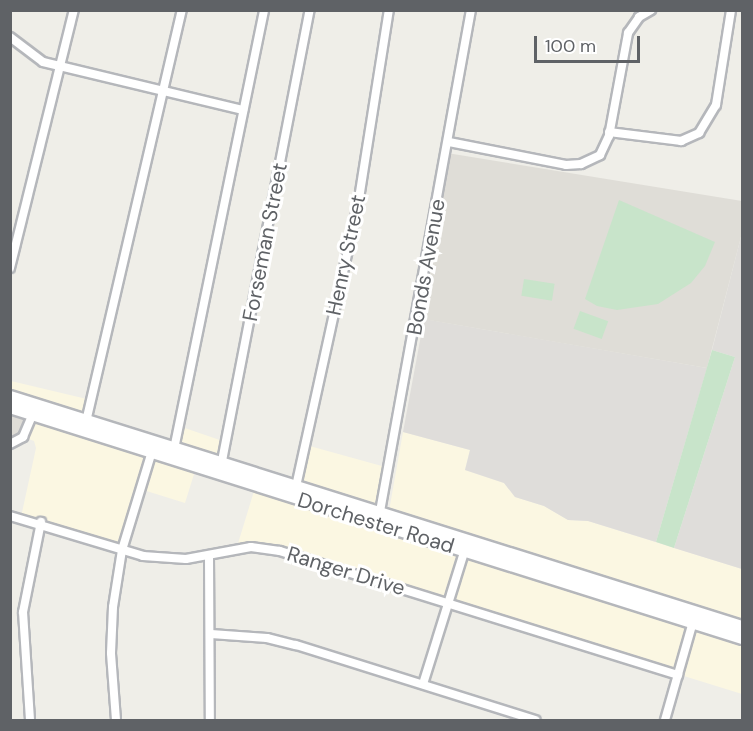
<!DOCTYPE html>
<html>
<head>
<meta charset="utf-8">
<style>
	body { margin:0 }
	#map { position:relative; width:753px; height:731px; overflow:hidden; background:#efeee8; font-family:"DM Sans",sans-serif }
	div>[style] { position:absolute }
	.commercial>* { inset:0; background:#fbf7e2; transform-origin:0 0 }
	.industrial>* { inset:0; background:#dfddda }
	.education>* { inset:0; background:#dfddd7 }
	.green>* { inset:0; background:#c8e4ca; transform-origin:0 0 }
	.roads { filter:drop-shadow(2px 0 #b5b7bb) drop-shadow(-2px 0 #b5b7bb) drop-shadow(0 2px #b5b7bb) drop-shadow(0 -2px #b5b7bb) }
	.street>* { height:8px; margin:-4px; padding:0 4px; transform-origin:4px; border-radius:4px; background:#fff }
	.secondary>* { height:12px; margin:-6px; padding:0 6px; transform-origin:6px; border-radius:6px; background:#fff }
	span { translate:-50% -50%; white-space:nowrap; text-align:center; line-height:1.15; -webkit-text-stroke:6px #fff; paint-order:stroke }
	.street-label { font-size:21px; color:#5f6266 }
	.frame { position:absolute; inset:0; border:12px solid #5f6266; pointer-events:none }
	.scale { position:absolute; left:534px; top:36px; width:106px; height:27px; box-sizing:border-box; border:3px solid #5f6266; border-top:0; padding-left:8px; font-size:18px; line-height:21px; white-space:nowrap; color:#5f6266; -webkit-text-stroke:4px #fff; paint-order:stroke }
</style>
</head>
<body>
<div id="map">
	<div class="commercial">
		<div style="clip-path:polygon(11px 381px,91px 400px,88px 416px,11px 391px)"></div>
		<div style="clip-path:polygon(31px 420px,195px 471px,185px 503px,140px 489px,122px 550px,21px 517px,36px 448px,34px 441px,23px 437px)"></div>
		<div style="left:179px;top:426px;width:50px;height:18px;rotate:19deg"></div>
		<div style="clip-path:polygon(403px 432px,470px 450px,465px 470px,504px 483px,515px 497px,544px 506px,568px 520px,588px 521px,742px 569px,742px 622px,389px 511px)"></div>
		<div style="clip-path:polygon(306px 445px,389px 468px,381px 509px,298px 482px)"></div>
		<div style="clip-path:polygon(254px 491px,742px 643px,742px 694px,280px 551px,236px 550px)"></div>
	</div>
	<div class="industrial">
		<div style="clip-path:polygon(742px 233px,742px 569px,674px 548px,735px 357px,712px 350px)"></div>
		<div style="clip-path:polygon(424px 319px,707px 368px,656px 542px,588px 521px,568px 520px,544px 506px,515px 497px,504px 483px,465px 470px,470px 450px,403px 432px)"></div>
	</div>
	<div class="education">
		<div style="clip-path:polygon(447px 153px,742px 201px,742px 233px,707px 368px,417px 318px)"></div>
		<div style="clip-path:polygon(10px 414px,31px 420px,28px 429px,10px 442px)"></div>
	</div>
	<div class="green">
		<div style="clip-path:polygon(619px 200px,715px 242px,705px 266px,691px 283px,658px 304px,617px 310px,597px 306px,585px 299px)"></div>
		<div style="left:524px;top:279px;width:31px;height:17px;rotate:9deg"></div>
		<div style="left:580px;top:311px;width:30px;height:19px;rotate:20deg"></div>
		<div style="clip-path:polygon(712px 350px,735px 357px,674px 548px,656px 542px)"></div>
	</div>
	<div class="roads">
		<div class="street">
			<div style="left:10px;top:37px;width:41px;rotate:37.1deg"></div>
			<div style="left:43px;top:62px;width:206px;rotate:13.5deg"></div>
			<div style="left:609px;top:132px;width:73px;rotate:7.1deg"></div>
			<div style="left:681px;top:141px;width:20px;rotate:-24deg"></div>
			<div style="left:699px;top:133px;width:33px;rotate:-59deg"></div>
			<div style="left:716px;top:105px;width:96px;rotate:-81deg"></div>
			<div style="left:449px;top:142px;width:119px;rotate:11.1deg"></div>
			<div style="left:566px;top:165px;width:15px;rotate:-4deg"></div>
			<div style="left:581px;top:164px;width:21px;rotate:-25deg"></div>
			<div style="left:600px;top:155px;width:21px;rotate:-65deg"></div>
			<div style="left:609px;top:136px;width:105px;rotate:-79.5deg"></div>
			<div style="left:628px;top:33px;width:19px;rotate:-55deg"></div>
			<div style="left:639px;top:17px;width:14px;rotate:-30deg"></div>
			<div style="left:10px;top:268px;width:266px;rotate:-76.1deg"></div>
			<div style="left:85px;top:426px;width:427px;rotate:-76.9deg"></div>
			<div style="left:10px;top:444px;width:15px;rotate:-28deg"></div>
			<div style="left:23px;top:437px;width:28px;rotate:-67deg"></div>
			<div style="left:173px;top:454px;width:453px;rotate:-78.4deg"></div>
			<div style="left:221px;top:466px;width:465px;rotate:-79deg"></div>
			<div style="left:295px;top:491px;width:293px;rotate:-77.6deg"></div>
			<div style="left:358px;top:205px;width:197px;rotate:-81deg"></div>
			<div style="left:10px;top:516px;width:139px;rotate:16.7deg"></div>
			<div style="left:143px;top:556px;width:43px;rotate:4deg"></div>
			<div style="left:186px;top:559px;width:66px;rotate:-10.5deg"></div>
			<div style="left:251px;top:547px;width:29px;rotate:8deg"></div>
			<div style="left:280px;top:551px;width:417px;rotate:17.3deg"></div>
			<div style="left:379px;top:517px;width:515px;rotate:-79.72deg"></div>
			<div style="left:209px;top:556px;width:164px;rotate:89.7deg"></div>
			<div style="left:211px;top:634px;width:56px;rotate:4.1deg"></div>
			<div style="left:267px;top:638px;width:30px;rotate:14deg"></div>
			<div style="left:296px;top:645px;width:251px;rotate:17.4deg"></div>
			<div style="left:423px;top:684px;width:145px;rotate:-72.7deg"></div>
			<div style="left:30px;top:720px;width:108px;rotate:-93.7deg"></div>
			<div style="left:23px;top:612px;width:92px;rotate:-78.7deg"></div>
			<div style="left:116px;top:720px;width:67px;rotate:-94.3deg"></div>
			<div style="left:111px;top:653px;width:46px;rotate:-87.5deg"></div>
			<div style="left:113px;top:607px;width:58px;rotate:-81deg"></div>
			<div style="left:122px;top:550px;width:107px;rotate:-73.1deg"></div>
			<div style="left:665px;top:720px;width:106px;rotate:-74.1deg"></div>
		</div>
		<div class="secondary">
			<div style="left:10px;top:397px;width:767px;rotate:17.44deg"></div>
			<div style="left:10px;top:407px;width:768px;rotate:17.51deg"></div>
		</div>
	</div>
	<div class="street-label">
		<span style="left:265px;top:242px;rotate:-79deg">Forseman Street</span>
		<span style="left:346px;top:255px;rotate:-78deg">Henry Street</span>
		<span style="left:426px;top:267px;rotate:-80deg">Bonds Avenue</span>
		<span style="left:376px;top:523px;rotate:17deg">Dorchester Road</span>
		<span style="left:346px;top:571px;rotate:17deg">Ranger Drive</span>
	</div>
	<div class="frame"></div>
	<div class="scale">100 m</div>
</div>
</body>
</html>
